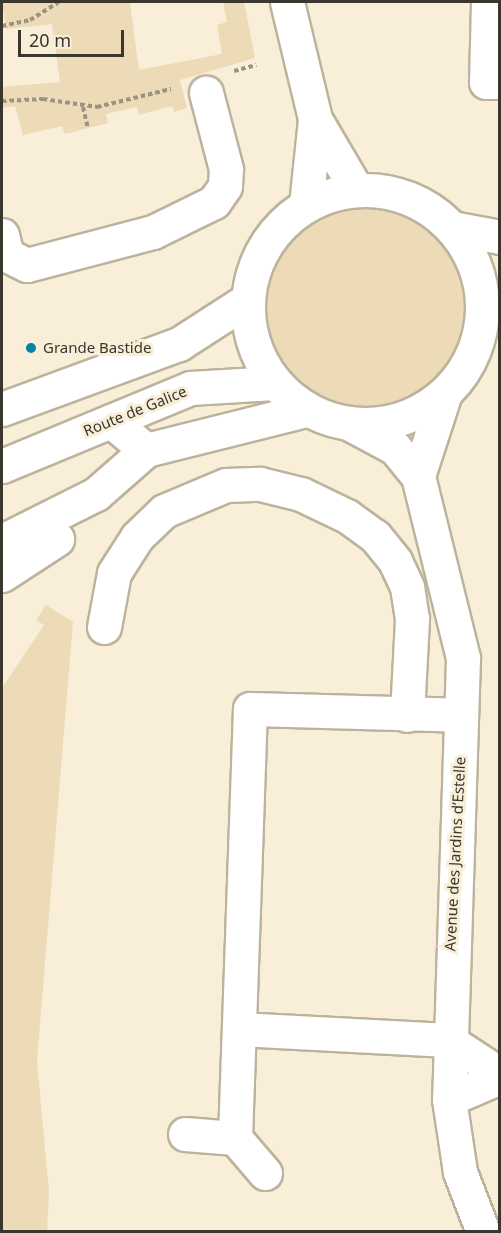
<!DOCTYPE html>
<html>
<head>
<meta charset="utf-8">
<style>
	body { margin:0 }
	#map { position:relative; width:501px; height:1233px; overflow:hidden; background:#f9eed8; font-family:"Noto Sans",sans-serif }
	div>[style] { position:absolute }
	.green>* { inset:0; background:#ecdbb6 }
	.round { border-radius:50% }
	.path>* { height:4px; margin-top:-2px; transform-origin:0; background:repeating-linear-gradient(90deg,#9b9384 0 4.5px,transparent 0 7.5px) }
	.roads { filter:drop-shadow(2px 0 #bdb39d) drop-shadow(-2px 0 #bdb39d) drop-shadow(0 2px #bdb39d) drop-shadow(0 -2px #bdb39d) }
	.minor>* { height:33px; margin:-16.5px; padding:0 16.5px; transform-origin:16.5px; border-radius:16.5px; background:#fff }
	.major>* { height:33px; margin:-16.5px; padding:0 16.5px; transform-origin:16.5px; border-radius:16.5px; background:#fff }
	.major>.ring { margin:-16.5px; padding:0; box-sizing:content-box; background:none; border:33px solid #fff; border-radius:50% }
	.dots>* { width:16px; height:16px; translate:-50% -50%; box-sizing:border-box; border:3px solid #f9eed8; border-radius:50% }
	span { translate:-50% -50%; white-space:nowrap; text-align:center; line-height:1.15; -webkit-text-stroke:6px #f9eed8; paint-order:stroke }
	.poi-label { font-size:15px; color:#3b372e }
	.left { translate:0 -50%; text-align:left }
	.street-label { font-size:15px; color:#3b372e }
	.frame { position:absolute; inset:0; border:3px solid #3b372e; pointer-events:none }
	.scale { position:absolute; left:18px; top:30px; width:106px; height:27px; box-sizing:border-box; border:3px solid #3b372e; border-top:0; padding-left:8px; font-size:18px; line-height:21px; white-space:nowrap; color:#3b372e; -webkit-text-stroke:4px #f9eed8; paint-order:stroke }
</style>
</head>
<body>
<div id="map">
	<div class="green">
		<div style="clip-path:polygon(2px 2px,130px 3px,139px 70px,222px 54px,217px 25px,227px 22px,223px 2px,244px 2px,255px 58px,180px 80px,187px 108px,174px 112px,172px 106px,139px 115px,137px 107px,106px 114px,108px 123px,65px 134px,62px 126px,23px 135px,15px 106px,2px 108px,2px 87px,60px 82px,52px 24px,6px 29px)"></div>
		<div class="round" style="left:265px;top:206px;width:200px;height:200px"></div>
		<div style="clip-path:polygon(46px 605px,73px 622px,37px 1061px,49px 1192px,47px 1231px,2px 1231px,2px 688px,44px 625px,36px 620px)"></div>
	</div>
	<div class="path">
		<div style="left:2px;top:26px;width:29px;rotate:-12deg"></div>
		<div style="left:30px;top:20px;width:34px;rotate:-32deg"></div>
		<div style="left:234px;top:71px;width:23px;rotate:-15deg"></div>
		<div style="left:2px;top:101px;width:41px;rotate:-2.8deg"></div>
		<div style="left:43px;top:99px;width:55px;rotate:8.4deg"></div>
		<div style="left:97px;top:107px;width:76px;rotate:-13.7deg"></div>
		<div style="left:83px;top:107px;width:22px;rotate:77deg"></div>
	</div>
	<div class="roads">
		<div class="minor">
			<div style="left:287px;top:2px;width:120px;rotate:76.5deg"></div>
			<div style="left:315px;top:119px;width:81px;rotate:59.6deg"></div>
			<div style="left:488px;top:2px;width:80px;rotate:91.4deg"></div>
			<div style="left:486px;top:82px;width:14px"></div>
			<div style="left:306px;top:205px;width:86px;rotate:-84deg"></div>
			<div style="left:2px;top:235px;width:21px;rotate:76deg"></div>
			<div style="left:7px;top:255px;width:22px;rotate:27deg"></div>
			<div style="left:27px;top:265px;width:130px;rotate:-14.7deg"></div>
			<div style="left:153px;top:232px;width:68px;rotate:-26.2deg"></div>
			<div style="left:214px;top:202px;width:19px;rotate:-55deg"></div>
			<div style="left:225px;top:186px;width:17px;rotate:-87deg"></div>
			<div style="left:226px;top:169px;width:79px;rotate:-104.7deg"></div>
			<div style="left:111px;top:421px;width:45px;rotate:39.6deg"></div>
			<div style="left:146px;top:450px;width:166px;rotate:-14deg"></div>
			<div style="left:2px;top:541px;width:105px;rotate:-26.6deg"></div>
			<div style="left:96px;top:494px;width:67px;rotate:-41.3deg"></div>
			<div style="left:2px;top:575px;width:66px;rotate:-33.2deg"></div>
			<div style="left:104px;top:627px;width:55px;rotate:-79.5deg"></div>
			<div style="left:114px;top:573px;width:43px;rotate:-57.4deg"></div>
			<div style="left:137px;top:537px;width:37px;rotate:-44deg"></div>
			<div style="left:164px;top:511px;width:67px;rotate:-22.8deg"></div>
			<div style="left:226px;top:485px;width:34px;rotate:-2deg"></div>
			<div style="left:260px;top:484px;width:42px;rotate:13.7deg"></div>
			<div style="left:301px;top:494px;width:51px;rotate:25.6deg"></div>
			<div style="left:347px;top:516px;width:34px;rotate:36deg"></div>
			<div style="left:375px;top:536px;width:32px;rotate:51deg"></div>
			<div style="left:395px;top:561px;width:29px;rotate:65deg"></div>
			<div style="left:407px;top:587px;width:32px;rotate:81deg"></div>
			<div style="left:412px;top:619px;width:96px;rotate:93deg"></div>
			<div style="left:239px;top:1029px;width:209px;rotate:3deg"></div>
			<div style="left:448px;top:1040px;width:62px;rotate:33.2deg"></div>
			<div style="left:449px;top:1099px;width:56px;rotate:-23.3deg"></div>
			<div style="left:185px;top:1134px;width:50px;rotate:4.6deg"></div>
			<div style="left:265px;top:1173px;width:46px;rotate:-130.6deg"></div>
			<div style="left:235px;top:1138px;width:429px;rotate:-88deg"></div>
			<div style="left:250px;top:709px;width:211px;rotate:1.6deg"></div>
		</div>
		<div class="major">
			<div class="ring" style="left:248px;top:190px;width:201px;height:201px"></div>
			<div style="left:452px;top:228px;width:49px;rotate:10.6deg"></div>
			<div style="left:445px;top:393px;width:87px;rotate:108deg"></div>
			<div style="left:418px;top:476px;width:187px;rotate:76.1deg"></div>
			<div style="left:463px;top:658px;width:441px;rotate:91.8deg"></div>
			<div style="left:449px;top:1099px;width:74px;rotate:81.4deg"></div>
			<div style="left:460px;top:1172px;width:64px;rotate:69deg"></div>
			<div style="left:2px;top:409px;width:189px;rotate:-20.2deg"></div>
			<div style="left:179px;top:344px;width:81px;rotate:-32.9deg"></div>
			<div style="left:348px;top:423px;width:53px;rotate:28deg"></div>
			<div style="left:395px;top:448px;width:36px;rotate:51deg"></div>
			<div style="left:2px;top:466px;width:204px;rotate:-22.5deg"></div>
			<div style="left:190px;top:388px;width:84px;rotate:-3.4deg"></div>
		</div>
	</div>
	<div class="dots">
		<div style="left:31px;top:348px;background:#0682a7"></div>
	</div>
	<div class="poi-label">
		<span class="left" style="left:43px;top:348px">Grande Bastide</span>
	</div>
	<div class="street-label">
		<span style="left:135px;top:411px;rotate:-22deg">Route de Galice</span>
		<span style="left:455px;top:854px;rotate:-87deg">Avenue des Jardins d’Estelle</span>
	</div>
	<div class="frame"></div>
	<div class="scale">20 m</div>
</div>
</body>
</html>
